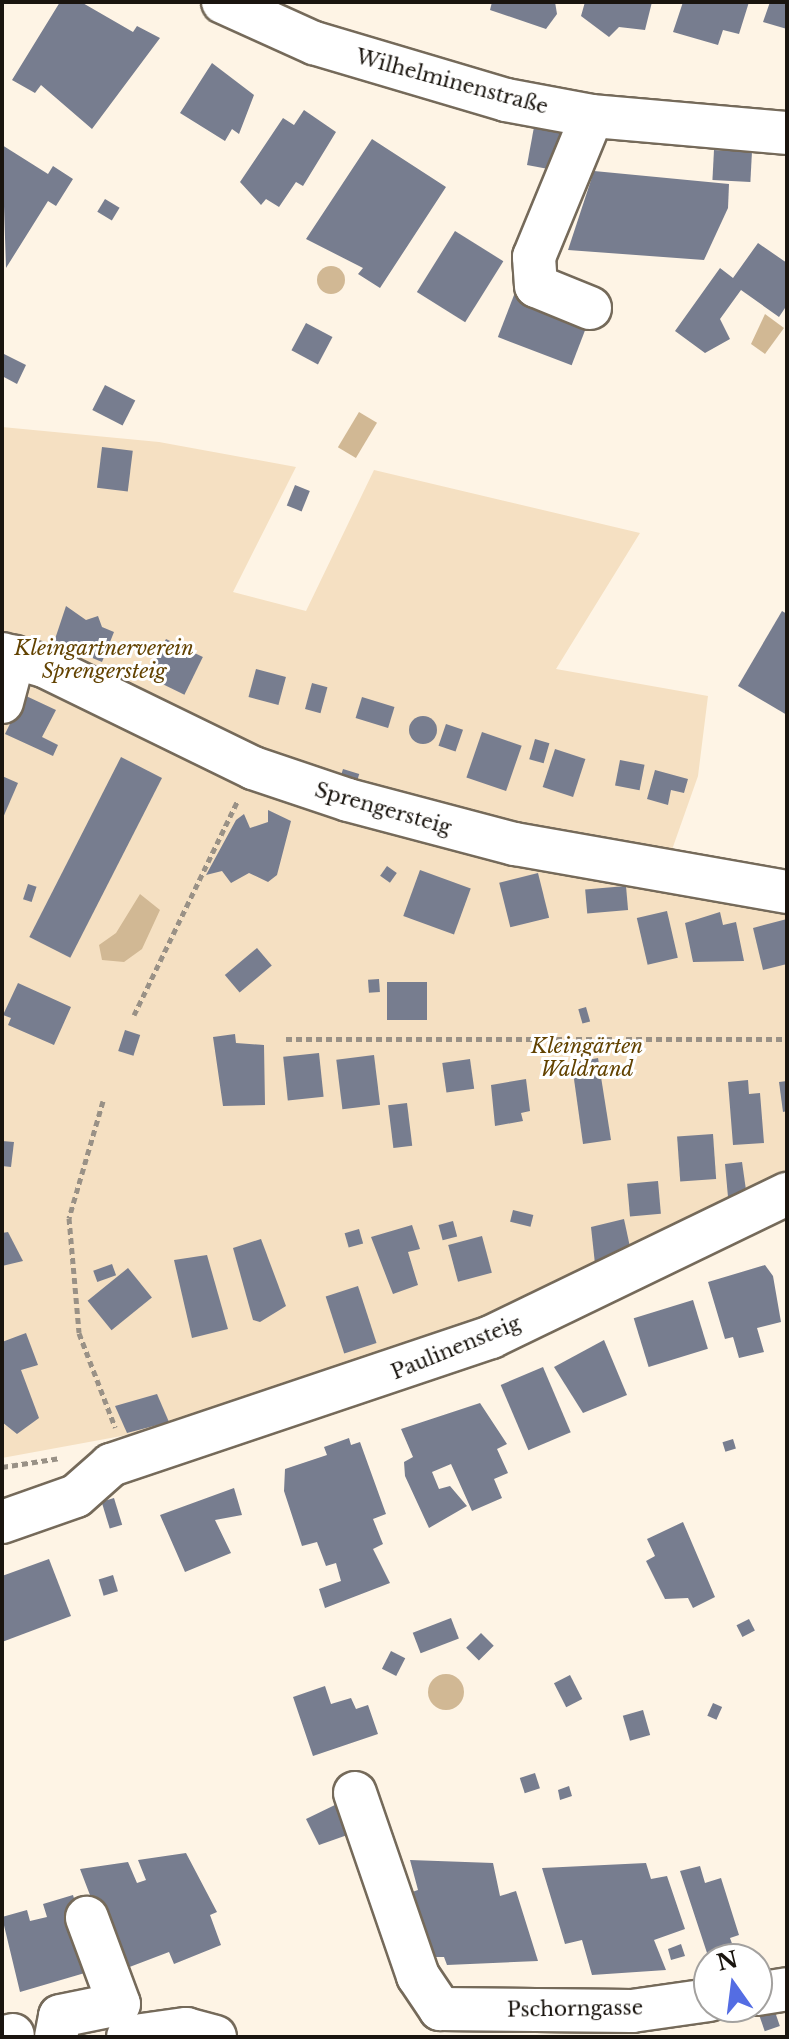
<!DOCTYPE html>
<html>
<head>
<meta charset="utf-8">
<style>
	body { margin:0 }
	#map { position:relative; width:789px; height:2039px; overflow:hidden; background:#fef4e5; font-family:"Libre Baskerville",serif }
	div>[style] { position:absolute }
	.green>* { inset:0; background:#f5e0c2 }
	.water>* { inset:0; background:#d1b894; transform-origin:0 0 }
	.round { border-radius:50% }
	.building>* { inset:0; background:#777d8f; transform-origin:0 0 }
	.path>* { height:5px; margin-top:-2.5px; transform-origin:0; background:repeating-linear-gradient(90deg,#999186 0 6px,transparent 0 10px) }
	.roads { filter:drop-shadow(2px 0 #756a5a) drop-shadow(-2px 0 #756a5a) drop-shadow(0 2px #756a5a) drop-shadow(0 -2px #756a5a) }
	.minor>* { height:42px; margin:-21px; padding:0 21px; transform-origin:21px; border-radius:21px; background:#fff }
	span { translate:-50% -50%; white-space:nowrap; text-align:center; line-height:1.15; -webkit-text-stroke:6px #fff; paint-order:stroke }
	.street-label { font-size:20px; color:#1a150f }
	.park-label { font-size:20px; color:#624200; font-style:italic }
	.frame { position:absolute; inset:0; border:4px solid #1a150f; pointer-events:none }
	.north { position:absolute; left:693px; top:1943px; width:80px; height:80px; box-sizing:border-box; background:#fff; border:2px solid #a3a19f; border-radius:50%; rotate:346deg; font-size:22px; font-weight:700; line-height:32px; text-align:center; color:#1a150f }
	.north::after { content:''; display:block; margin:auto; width:28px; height:36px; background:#546de3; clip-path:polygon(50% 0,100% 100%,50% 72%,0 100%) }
</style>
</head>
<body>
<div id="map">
	<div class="green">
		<div style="clip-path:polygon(2px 427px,159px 442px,296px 467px,233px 592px,306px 611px,374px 470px,640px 533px,556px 669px,708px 696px,698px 776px,668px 861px,529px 837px,328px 781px,231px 741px,140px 692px,125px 722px,241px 780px,423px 839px,787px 907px,787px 1171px,502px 1311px,342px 1370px,127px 1435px,2px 1458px)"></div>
	</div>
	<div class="water">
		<div class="round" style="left:317px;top:266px;width:28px;height:28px"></div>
		<div style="clip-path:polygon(765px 314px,784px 328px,765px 354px,751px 344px)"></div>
		<div style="left:359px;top:412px;width:21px;height:41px;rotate:31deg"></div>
		<div style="clip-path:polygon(140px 894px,160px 910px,142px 949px,124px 962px,102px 960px,99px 945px,116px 933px)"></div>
		<div class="round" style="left:428px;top:1674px;width:36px;height:36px"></div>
	</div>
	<div class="building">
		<div style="clip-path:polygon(60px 2px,81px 2px,133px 32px,137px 26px,160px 38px,92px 129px,41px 85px,35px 93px,12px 80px)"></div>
		<div style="clip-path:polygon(492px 2px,555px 2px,557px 14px,546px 29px,490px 10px)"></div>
		<div style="clip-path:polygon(585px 2px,652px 2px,645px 30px,619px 27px,609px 37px,581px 16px)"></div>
		<div style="clip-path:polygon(683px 2px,749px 2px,739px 34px,723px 30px,718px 45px,673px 32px)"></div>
		<div style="clip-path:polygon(770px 2px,787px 2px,787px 29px,763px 22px)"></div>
		<div style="clip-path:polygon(212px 63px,254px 95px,239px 134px,232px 129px,225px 141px,180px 113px)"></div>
		<div style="clip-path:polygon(304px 110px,336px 132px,303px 186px,296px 182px,279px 207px,266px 199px,261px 205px,240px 182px,283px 118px,294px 125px)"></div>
		<div style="clip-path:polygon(534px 127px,574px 135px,559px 171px,527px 165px)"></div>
		<div style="clip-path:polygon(372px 139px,446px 187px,380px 288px,358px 274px,363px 268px,306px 239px)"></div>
		<div style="clip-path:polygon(2px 145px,48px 174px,53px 166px,73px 179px,56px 206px,48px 201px,6px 268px)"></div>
		<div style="left:714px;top:150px;width:38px;height:30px;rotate:3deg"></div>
		<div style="clip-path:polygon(594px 171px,729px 184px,728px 208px,704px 260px,568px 250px)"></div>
		<div style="left:105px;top:199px;width:17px;height:15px;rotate:31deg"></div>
		<div style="left:455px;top:231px;width:57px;height:72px;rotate:32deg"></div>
		<div style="clip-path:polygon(758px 243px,787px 263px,787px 305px,779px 317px,741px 290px,720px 319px,730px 339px,705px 353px,675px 331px,720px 268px,733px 278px)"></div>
		<div style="left:514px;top:295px;width:79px;height:45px;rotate:21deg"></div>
		<div style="left:306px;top:323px;width:30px;height:31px;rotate:28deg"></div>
		<div style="clip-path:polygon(2px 353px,26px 365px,17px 384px,2px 376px)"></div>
		<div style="left:105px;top:385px;width:34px;height:28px;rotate:27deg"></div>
		<div style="left:102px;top:447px;width:31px;height:41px;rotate:7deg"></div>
		<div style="left:295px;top:485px;width:16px;height:22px;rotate:22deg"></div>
		<div style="clip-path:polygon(66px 606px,86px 620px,98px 616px,102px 627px,114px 632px,102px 662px,54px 642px)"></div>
		<div style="clip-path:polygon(782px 611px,787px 614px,787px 715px,738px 686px)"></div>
		<div style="left:166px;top:639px;width:41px;height:42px;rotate:26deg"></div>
		<div style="left:256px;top:669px;width:31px;height:29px;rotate:15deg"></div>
		<div style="left:312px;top:683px;width:16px;height:27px;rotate:15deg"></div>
		<div style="clip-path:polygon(24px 695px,56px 710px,42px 737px,58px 745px,53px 756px,5px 734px)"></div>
		<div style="left:362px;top:697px;width:34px;height:22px;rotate:17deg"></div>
		<div class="round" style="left:409px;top:716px;width:28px;height:28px"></div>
		<div style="left:446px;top:724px;width:18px;height:23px;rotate:19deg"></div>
		<div style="left:482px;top:732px;width:42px;height:48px;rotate:19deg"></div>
		<div style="left:535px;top:739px;width:15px;height:21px;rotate:16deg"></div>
		<div style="left:555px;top:749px;width:32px;height:40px;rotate:18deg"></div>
		<div style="left:121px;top:757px;width:46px;height:202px;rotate:27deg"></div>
		<div style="left:620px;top:760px;width:25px;height:26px;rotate:11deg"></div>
		<div style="left:343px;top:769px;width:17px;height:11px;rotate:17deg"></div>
		<div style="clip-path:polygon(655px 770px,688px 779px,684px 793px,671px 790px,668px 805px,647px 799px)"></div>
		<div style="clip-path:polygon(2px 776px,18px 783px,2px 820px)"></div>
		<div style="clip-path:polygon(268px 810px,291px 821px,277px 875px,268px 882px,249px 873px,231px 883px,222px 871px,206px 875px,236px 820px,244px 814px,250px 828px,268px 822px)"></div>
		<div style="left:387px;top:866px;width:12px;height:12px;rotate:35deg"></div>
		<div style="left:420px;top:870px;width:54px;height:49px;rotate:20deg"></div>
		<div style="left:538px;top:873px;width:46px;height:40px;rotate:76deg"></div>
		<div style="left:28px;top:884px;width:9px;height:16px;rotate:18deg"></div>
		<div style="left:626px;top:886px;width:24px;height:41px;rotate:85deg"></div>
		<div style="left:667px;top:911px;width:48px;height:31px;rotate:77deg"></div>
		<div style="clip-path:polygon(720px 912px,723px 925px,736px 922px,744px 961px,693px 962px,685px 923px)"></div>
		<div style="clip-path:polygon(787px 919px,787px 964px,763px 970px,753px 928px)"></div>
		<div style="left:257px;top:948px;width:23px;height:42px;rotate:50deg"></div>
		<div style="left:379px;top:979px;width:13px;height:11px;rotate:86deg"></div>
		<div style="left:427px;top:982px;width:38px;height:40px;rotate:90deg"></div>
		<div style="clip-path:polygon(18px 983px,71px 1007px,54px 1045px,8px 1025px,11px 1018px,3px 1015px)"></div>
		<div style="left:586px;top:1007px;width:15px;height:8px;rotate:74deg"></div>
		<div style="left:125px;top:1030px;width:16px;height:22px;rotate:18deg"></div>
		<div style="clip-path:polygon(235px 1034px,236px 1043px,264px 1045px,265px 1105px,223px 1106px,213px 1037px)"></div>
		<div style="left:319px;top:1053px;width:44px;height:36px;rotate:84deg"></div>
		<div style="left:374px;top:1055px;width:50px;height:38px;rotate:83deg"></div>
		<div style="clip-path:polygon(598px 1058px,611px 1140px,583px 1144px,573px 1072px,577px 1062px)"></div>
		<div style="left:470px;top:1059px;width:30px;height:28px;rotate:82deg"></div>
		<div style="clip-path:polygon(526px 1079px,530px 1111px,521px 1113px,523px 1121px,495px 1126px,491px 1085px)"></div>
		<div style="clip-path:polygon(748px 1080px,749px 1094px,760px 1093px,764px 1143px,733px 1145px,728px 1082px)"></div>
		<div style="clip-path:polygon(787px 1081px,787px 1111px,783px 1112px,779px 1082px)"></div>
		<div style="left:407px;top:1103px;width:43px;height:19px;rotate:83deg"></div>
		<div style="left:713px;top:1134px;width:45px;height:36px;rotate:86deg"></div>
		<div style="clip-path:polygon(2px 1141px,14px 1142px,11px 1167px,2px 1166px)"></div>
		<div style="clip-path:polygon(742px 1162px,746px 1190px,728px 1197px,725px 1164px)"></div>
		<div style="left:658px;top:1181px;width:33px;height:31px;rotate:85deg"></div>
		<div style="left:513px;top:1210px;width:21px;height:12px;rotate:14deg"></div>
		<div style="clip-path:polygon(624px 1219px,630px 1247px,595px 1264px,591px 1227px)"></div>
		<div style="left:453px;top:1221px;width:16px;height:15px;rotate:75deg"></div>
		<div style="clip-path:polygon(412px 1225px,420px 1249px,408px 1252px,418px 1285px,393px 1294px,371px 1237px)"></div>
		<div style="left:359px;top:1229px;width:15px;height:15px;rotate:74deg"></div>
		<div style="clip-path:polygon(8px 1232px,23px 1261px,2px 1266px,2px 1233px)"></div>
		<div style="left:482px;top:1236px;width:38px;height:35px;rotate:75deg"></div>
		<div style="clip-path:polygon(261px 1239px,286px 1306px,260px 1322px,253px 1320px,233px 1248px)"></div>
		<div style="clip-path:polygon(207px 1255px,228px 1329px,192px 1338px,174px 1260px)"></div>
		<div style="left:112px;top:1264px;width:12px;height:20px;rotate:70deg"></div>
		<div style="clip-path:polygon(765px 1265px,773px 1276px,781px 1322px,757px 1328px,764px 1352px,739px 1358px,733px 1337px,725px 1339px,708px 1282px)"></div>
		<div style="left:128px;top:1268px;width:38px;height:52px;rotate:51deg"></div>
		<div style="left:358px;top:1286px;width:60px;height:34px;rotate:72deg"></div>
		<div style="left:693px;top:1300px;width:51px;height:62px;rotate:73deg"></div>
		<div style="clip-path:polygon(26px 1333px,38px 1365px,21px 1370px,39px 1418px,17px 1434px,2px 1422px,2px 1342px)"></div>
		<div style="clip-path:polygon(604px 1340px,627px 1395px,583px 1413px,554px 1367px)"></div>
		<div style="left:543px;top:1367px;width:71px;height:46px;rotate:67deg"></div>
		<div style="clip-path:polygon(157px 1394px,169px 1422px,127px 1433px,115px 1406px)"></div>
		<div style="clip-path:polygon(480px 1403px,507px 1444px,497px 1449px,508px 1473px,494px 1479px,502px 1498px,472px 1511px,451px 1464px,432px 1472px,439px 1489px,450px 1486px,467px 1506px,429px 1528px,405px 1476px,404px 1462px,413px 1457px,401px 1429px)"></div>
		<div style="clip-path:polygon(349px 1438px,351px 1445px,360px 1442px,386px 1514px,373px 1519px,383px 1544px,373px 1549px,390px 1583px,325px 1608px,319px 1589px,341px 1581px,336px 1563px,326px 1566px,317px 1542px,302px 1546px,284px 1491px,285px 1469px,327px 1455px,324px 1447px)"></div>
		<div style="left:733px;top:1439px;width:10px;height:11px;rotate:73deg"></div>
		<div style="clip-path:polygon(234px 1488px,242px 1515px,215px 1520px,231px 1553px,185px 1572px,160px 1515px)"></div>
		<div style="left:114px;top:1498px;width:28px;height:13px;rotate:73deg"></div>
		<div style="clip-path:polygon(683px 1522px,715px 1597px,693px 1608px,688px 1598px,665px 1599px,646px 1561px,655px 1556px,647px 1539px)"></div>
		<div style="clip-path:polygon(49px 1559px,71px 1616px,2px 1642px,2px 1576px)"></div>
		<div style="left:113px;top:1575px;width:17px;height:15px;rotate:73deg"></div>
		<div style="left:451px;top:1618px;width:22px;height:41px;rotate:69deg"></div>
		<div style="left:749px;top:1619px;width:13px;height:14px;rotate:63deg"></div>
		<div style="left:481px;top:1633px;width:18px;height:21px;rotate:45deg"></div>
		<div style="left:391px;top:1651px;width:16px;height:20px;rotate:27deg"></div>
		<div style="left:570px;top:1675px;width:27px;height:18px;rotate:63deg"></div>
		<div style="clip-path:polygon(325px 1686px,331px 1704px,351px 1698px,356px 1709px,368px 1705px,378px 1734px,313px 1756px,293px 1697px)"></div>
		<div style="left:713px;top:1703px;width:10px;height:14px;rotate:24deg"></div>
		<div style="left:643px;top:1710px;width:26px;height:21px;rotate:74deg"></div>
		<div style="left:535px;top:1773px;width:16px;height:16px;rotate:72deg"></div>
		<div style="clip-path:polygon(569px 1786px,572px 1796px,560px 1800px,558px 1790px)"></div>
		<div style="clip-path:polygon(339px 1803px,353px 1833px,319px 1845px,306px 1819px)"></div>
		<div style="clip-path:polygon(186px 1853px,217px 1912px,210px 1915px,221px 1945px,174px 1964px,169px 1952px,119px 1971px,80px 1869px,128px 1862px,137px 1883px,146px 1880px,138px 1860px)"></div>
		<div style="clip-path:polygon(410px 1860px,493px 1863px,500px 1896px,516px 1891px,538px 1961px,447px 1965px,444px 1957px,423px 1957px,403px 1895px,418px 1890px)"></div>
		<div style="clip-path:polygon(646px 1863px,651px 1879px,667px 1876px,685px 1929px,654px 1940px,666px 1970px,592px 1975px,582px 1940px,565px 1944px,542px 1868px)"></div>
		<div style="clip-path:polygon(700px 1866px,705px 1883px,721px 1878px,739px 1935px,730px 1938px,734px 1949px,708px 1956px,680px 1871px)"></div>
		<div style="clip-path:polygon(73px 1895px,95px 1970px,20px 1992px,2px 1917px,27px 1910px,30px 1921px,47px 1917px,43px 1904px)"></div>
		<div style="clip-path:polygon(681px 1944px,685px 1956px,671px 1960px,668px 1949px)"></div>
		<div style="left:774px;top:2009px;width:18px;height:16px;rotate:71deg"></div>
	</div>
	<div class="path">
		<div style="left:134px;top:1015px;width:239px;rotate:-64.2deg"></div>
		<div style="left:286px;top:1039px;width:501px"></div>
		<div style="left:103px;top:1101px;width:122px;rotate:106.2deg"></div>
		<div style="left:69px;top:1218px;width:115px;rotate:85deg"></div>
		<div style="left:79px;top:1333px;width:101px;rotate:69deg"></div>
		<div style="left:2px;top:1467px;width:59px;rotate:-8.8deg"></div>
	</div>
	<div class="roads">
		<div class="minor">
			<div style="left:223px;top:2px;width:100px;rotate:24.3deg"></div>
			<div style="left:314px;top:43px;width:200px;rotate:16.5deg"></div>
			<div style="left:506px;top:100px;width:87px;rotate:10.5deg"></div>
			<div style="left:592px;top:116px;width:196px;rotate:5deg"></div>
			<div style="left:590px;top:308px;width:58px;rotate:-157.8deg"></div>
			<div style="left:536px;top:286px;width:29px;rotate:-94deg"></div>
			<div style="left:534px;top:257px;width:152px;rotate:-67.6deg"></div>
			<div style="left:2px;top:654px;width:44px;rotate:15.9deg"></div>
			<div style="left:44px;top:666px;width:233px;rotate:26deg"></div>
			<div style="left:253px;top:768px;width:100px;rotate:18.6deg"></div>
			<div style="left:348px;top:800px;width:173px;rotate:14.8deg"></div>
			<div style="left:515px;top:844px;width:276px;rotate:10deg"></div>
			<div style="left:2px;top:702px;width:47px;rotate:-75.1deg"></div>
			<div style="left:2px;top:1522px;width:78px;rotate:-19.4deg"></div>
			<div style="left:76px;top:1496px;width:47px;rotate:-41.5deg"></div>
			<div style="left:111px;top:1465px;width:401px;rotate:-18.6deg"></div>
			<div style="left:491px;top:1337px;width:329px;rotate:-25.8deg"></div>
			<div style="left:355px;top:1793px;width:194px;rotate:71deg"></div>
			<div style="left:418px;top:1976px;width:40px;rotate:56deg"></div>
			<div style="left:440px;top:2009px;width:192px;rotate:0.6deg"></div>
			<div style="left:632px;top:2011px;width:78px;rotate:-8.1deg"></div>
			<div style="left:757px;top:1994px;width:30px;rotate:-9deg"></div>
			<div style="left:5px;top:2037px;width:8px;rotate:-14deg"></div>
			<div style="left:56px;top:2037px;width:21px;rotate:-79deg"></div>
			<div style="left:60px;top:2016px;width:60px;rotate:-11.5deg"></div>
			<div style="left:119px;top:2004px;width:92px;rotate:-110.4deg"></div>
			<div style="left:128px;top:2037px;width:59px;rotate:-7.9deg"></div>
			<div style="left:186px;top:2029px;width:30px;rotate:15deg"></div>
		</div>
	</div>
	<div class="street-label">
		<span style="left:452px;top:82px;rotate:15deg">Wilhelminenstraße</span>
		<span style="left:383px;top:809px;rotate:16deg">Sprengersteig</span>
		<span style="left:456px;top:1348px;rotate:-22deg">Paulinensteig</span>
		<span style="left:575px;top:2009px;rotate:-1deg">Pschorngasse</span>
	</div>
	<div class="park-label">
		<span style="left:104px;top:660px">Kleingartnerverein<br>Sprengersteig</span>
		<span style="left:587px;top:1058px">Kleingärten<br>Waldrand</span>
	</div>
	<div class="frame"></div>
	<div class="north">N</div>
</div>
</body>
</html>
